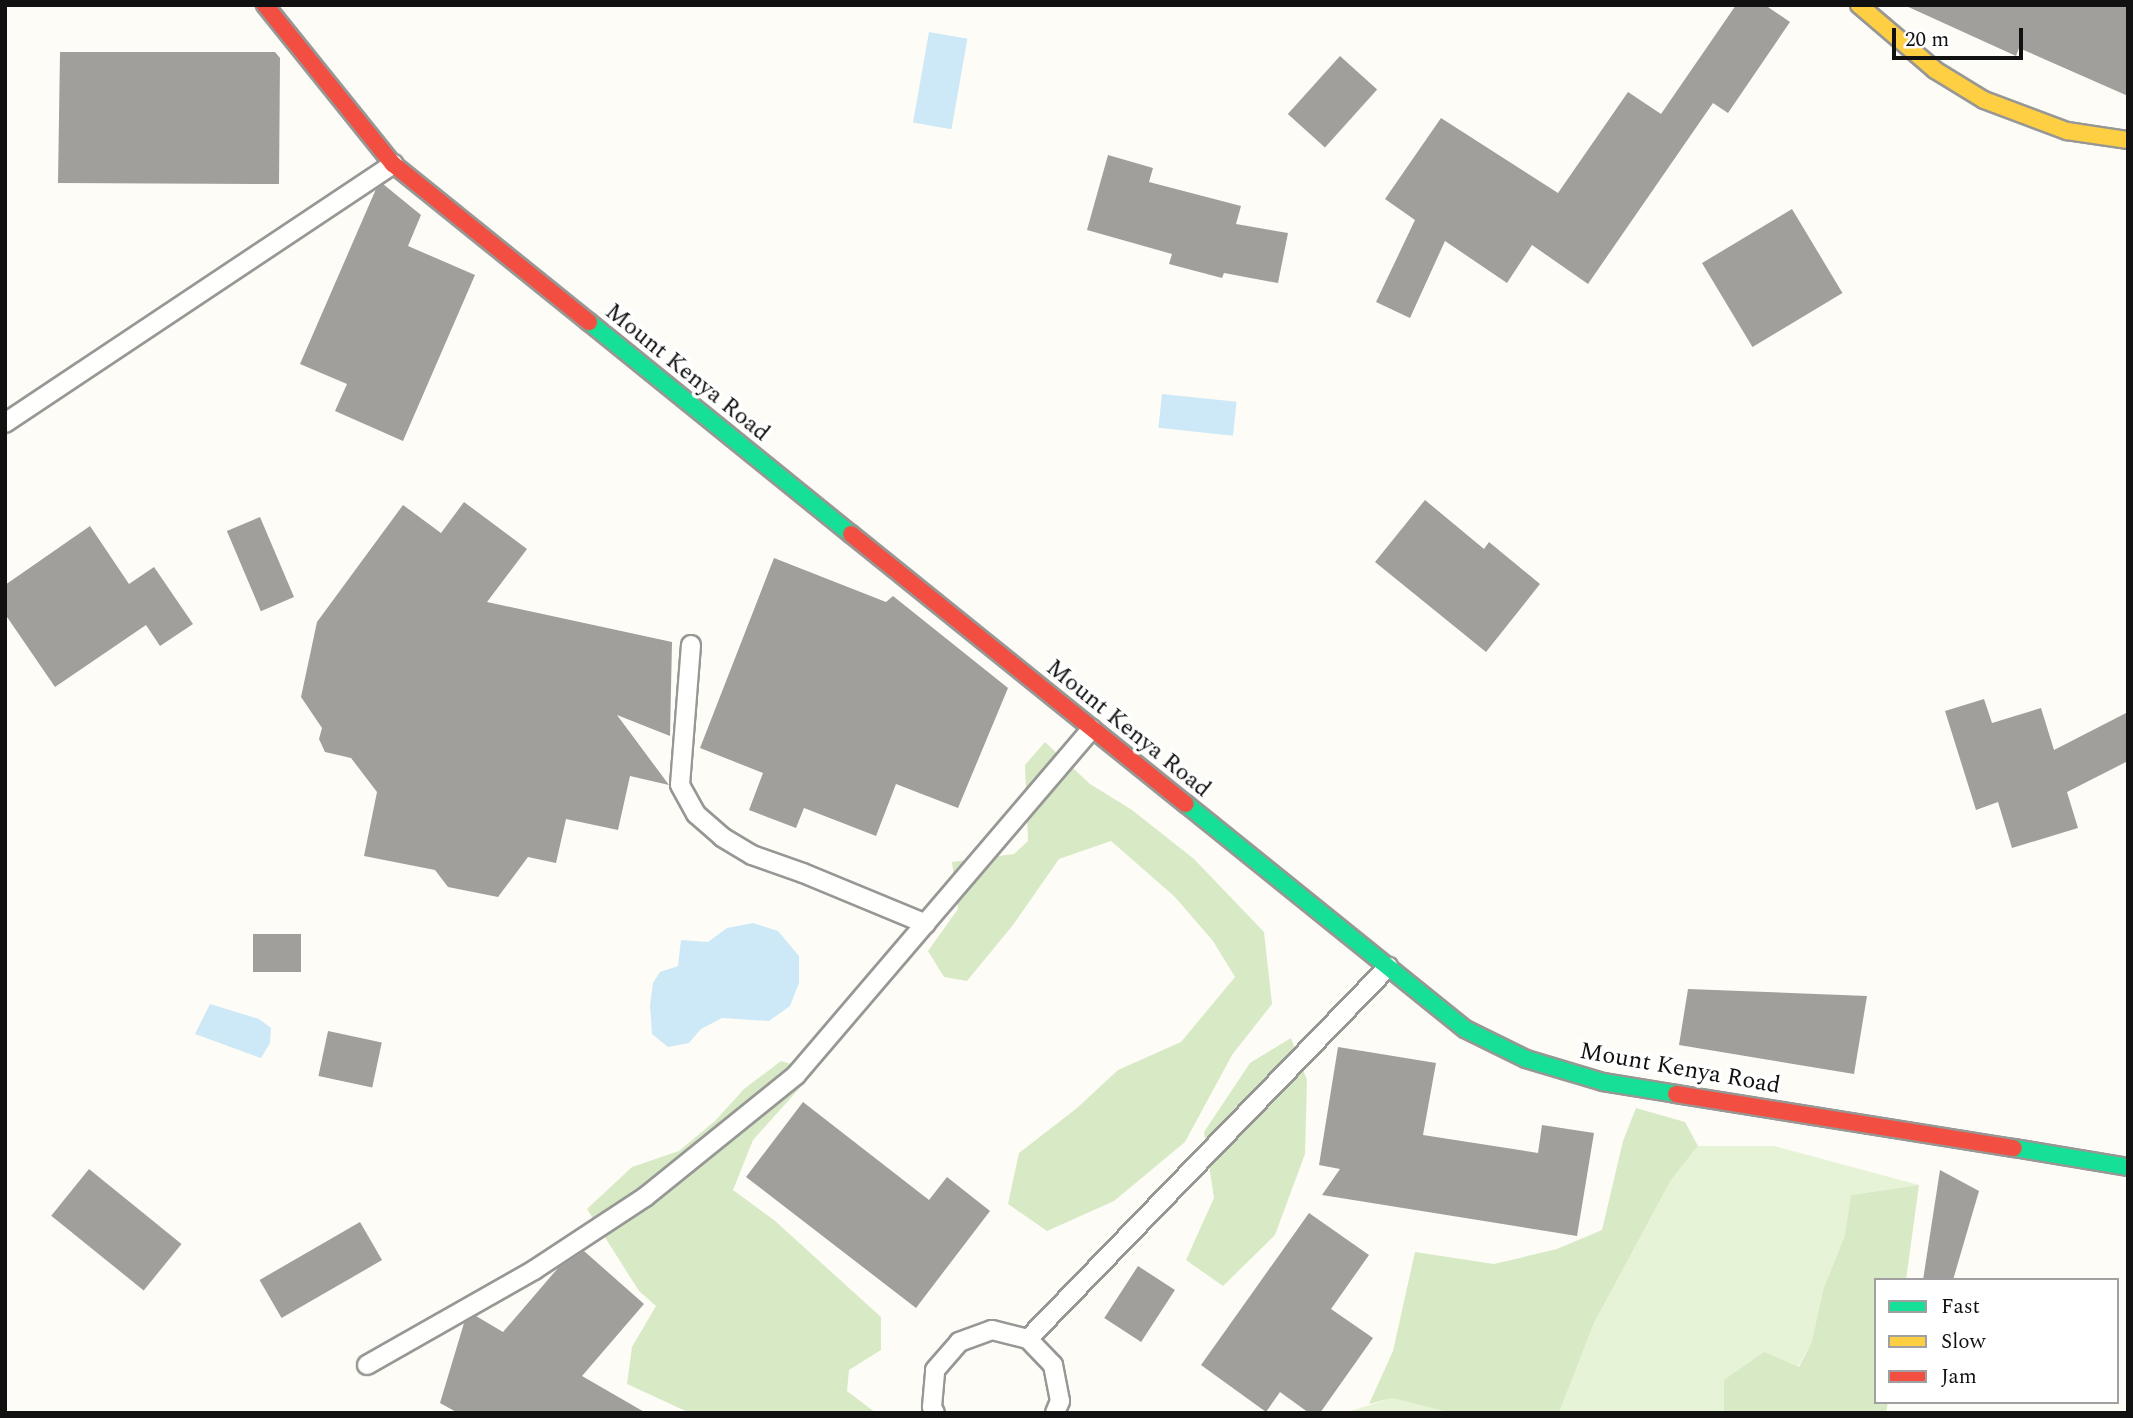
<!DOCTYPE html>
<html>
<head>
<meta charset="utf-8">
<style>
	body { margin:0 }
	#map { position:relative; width:2133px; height:1418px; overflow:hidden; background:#fdfcf7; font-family:Spectral,serif }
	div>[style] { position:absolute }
	.green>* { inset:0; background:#e7f3d7 }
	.forest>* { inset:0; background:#d8eac5 }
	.water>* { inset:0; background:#cde8f7; transform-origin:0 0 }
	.building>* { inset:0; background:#a19f9c; transform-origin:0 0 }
	.roads { filter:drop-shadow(2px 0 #979795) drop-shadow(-2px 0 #979795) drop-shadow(0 2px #979795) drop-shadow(0 -2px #979795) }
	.lane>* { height:18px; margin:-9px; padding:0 9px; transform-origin:9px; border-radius:9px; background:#fffffe }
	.fast>* { height:16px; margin:-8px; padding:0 8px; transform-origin:8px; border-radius:8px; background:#16e098 }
	.slow>* { height:16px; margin:-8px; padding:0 8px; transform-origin:8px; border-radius:8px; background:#ffcf43 }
	.jam>* { height:16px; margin:-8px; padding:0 8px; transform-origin:8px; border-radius:8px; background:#f24e42 }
	span { translate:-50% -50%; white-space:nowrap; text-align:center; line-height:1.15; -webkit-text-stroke:7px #fff; paint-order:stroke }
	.street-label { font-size:24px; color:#111 }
	.frame { position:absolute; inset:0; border:7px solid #111; pointer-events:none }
	.legend { position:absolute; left:1874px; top:1278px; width:245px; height:126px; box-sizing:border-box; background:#fff; border:2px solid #a0a0a0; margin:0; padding:9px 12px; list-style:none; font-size:21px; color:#111 }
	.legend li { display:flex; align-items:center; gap:14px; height:35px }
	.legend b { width:35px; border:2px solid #a0a0a0 }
	.scale { position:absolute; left:1892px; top:28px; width:131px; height:32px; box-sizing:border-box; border:4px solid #111; border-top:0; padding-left:9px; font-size:21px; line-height:24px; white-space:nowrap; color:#111; -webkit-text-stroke:5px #fff; paint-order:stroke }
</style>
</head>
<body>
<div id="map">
	<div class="green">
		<div style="clip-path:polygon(1698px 1146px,1774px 1146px,1919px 1185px,1852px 1195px,1845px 1235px,1823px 1290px,1812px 1341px,1798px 1367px,1724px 1380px,1724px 1413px,1559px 1413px,1594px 1323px,1671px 1180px)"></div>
		<div style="clip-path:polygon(1392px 1398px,1446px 1411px,1452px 1413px,1344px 1413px)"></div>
	</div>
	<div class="forest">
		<div style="clip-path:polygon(1045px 742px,1090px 784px,1132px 810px,1194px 859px,1264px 932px,1272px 1004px,1232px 1055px,1185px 1142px,1114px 1201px,1047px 1231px,1008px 1204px,1019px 1153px,1077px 1108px,1118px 1070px,1181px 1042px,1235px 977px,1213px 941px,1175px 897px,1111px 841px,1059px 859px,1013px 925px,967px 981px,944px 977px,928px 951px,958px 909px,952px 862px,1014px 854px,1028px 841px,1025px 765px)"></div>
		<div style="clip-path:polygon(1291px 1038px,1307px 1080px,1305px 1154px,1275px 1235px,1223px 1286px,1186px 1260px,1214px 1198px,1204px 1132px,1250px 1063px)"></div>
		<div style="clip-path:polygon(781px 1061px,815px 1071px,753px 1140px,733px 1190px,774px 1220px,881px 1317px,881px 1350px,849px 1370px,847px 1391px,876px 1413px,690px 1413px,627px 1384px,632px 1347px,656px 1306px,639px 1291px,587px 1209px,632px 1167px,679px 1151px,715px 1121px,744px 1089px)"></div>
		<div style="clip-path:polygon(1636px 1108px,1685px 1122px,1698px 1146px,1671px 1180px,1594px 1323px,1559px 1413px,1452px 1413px,1392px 1398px,1369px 1404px,1393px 1351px,1415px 1252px,1494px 1264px,1557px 1249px,1602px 1230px,1623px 1141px)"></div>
		<div style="clip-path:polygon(1919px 1185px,1906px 1280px,1876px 1280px,1876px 1402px,1888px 1402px,1886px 1413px,1724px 1413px,1724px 1380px,1764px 1352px,1799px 1367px,1812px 1341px,1823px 1290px,1845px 1235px,1851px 1195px)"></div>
	</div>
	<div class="water">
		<div style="left:929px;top:32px;width:39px;height:92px;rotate:10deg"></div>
		<div style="left:1162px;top:394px;width:75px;height:34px;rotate:6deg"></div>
		<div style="clip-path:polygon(753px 923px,778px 931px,799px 956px,799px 983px,790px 1006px,769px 1021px,722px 1018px,701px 1029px,689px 1043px,668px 1047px,652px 1034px,650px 1005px,653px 983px,660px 972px,678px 966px,681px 940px,708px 942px,727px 928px)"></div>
		<div style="clip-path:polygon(210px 1004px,259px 1019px,271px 1028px,270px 1043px,261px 1058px,195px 1034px)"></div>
	</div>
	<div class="building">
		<div style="clip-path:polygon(1736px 5px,1765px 5px,1790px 22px,1728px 113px,1713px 103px,1588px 284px,1532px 245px,1507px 283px,1445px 241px,1410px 318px,1376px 302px,1415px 220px,1385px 199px,1441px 118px,1558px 193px,1628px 92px,1661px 114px)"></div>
		<div style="clip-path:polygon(1904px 5px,2128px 5px,2128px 96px,2019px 48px,2016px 56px)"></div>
		<div style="clip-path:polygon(60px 52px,275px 52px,280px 58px,279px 184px,58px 183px)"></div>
		<div style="left:1340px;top:56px;width:50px;height:78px;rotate:42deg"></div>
		<div style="clip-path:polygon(1108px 155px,1153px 168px,1149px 182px,1241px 206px,1236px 224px,1288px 233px,1278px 283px,1224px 273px,1222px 278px,1169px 264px,1172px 254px,1087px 230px)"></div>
		<div style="clip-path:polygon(383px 184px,421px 215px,408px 246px,475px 275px,403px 441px,335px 411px,347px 384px,300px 364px,376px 189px)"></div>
		<div style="left:1792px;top:209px;width:98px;height:105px;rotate:59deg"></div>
		<div style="clip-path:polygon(1425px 500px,1484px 549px,1489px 542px,1540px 584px,1486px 652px,1375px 562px)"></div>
		<div style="clip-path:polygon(464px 502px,527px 549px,487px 602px,672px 642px,670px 736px,617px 715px,669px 785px,630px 776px,618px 830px,566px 819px,556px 863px,528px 857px,498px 897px,448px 887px,435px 870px,364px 856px,377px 792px,351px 758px,325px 752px,319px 739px,322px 728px,301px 697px,317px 622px,403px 505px,441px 533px)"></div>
		<div style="left:260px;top:517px;width:87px;height:36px;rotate:67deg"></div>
		<div style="clip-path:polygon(90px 526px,129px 584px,154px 567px,193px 624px,160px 646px,146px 625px,55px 687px,5px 614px,5px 585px)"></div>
		<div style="clip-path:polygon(774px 558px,886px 602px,893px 596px,1008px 688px,958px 808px,896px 784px,876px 836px,804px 808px,796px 828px,749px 810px,763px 773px,700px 748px)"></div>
		<div style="clip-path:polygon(1984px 699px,1992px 723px,2041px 708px,2054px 750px,2128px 712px,2128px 761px,2067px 792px,2078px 828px,2012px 848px,1998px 802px,1976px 810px,1945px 711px)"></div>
		<div style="left:301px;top:934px;width:38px;height:48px;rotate:90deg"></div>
		<div style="clip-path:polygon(1688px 989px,1867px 996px,1854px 1074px,1679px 1045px)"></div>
		<div style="left:328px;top:1031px;width:55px;height:46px;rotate:12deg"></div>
		<div style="clip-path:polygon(1338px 1047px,1436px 1063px,1423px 1135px,1538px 1153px,1542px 1125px,1594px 1133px,1577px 1236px,1322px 1195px,1340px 1169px,1319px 1165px)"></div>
		<div style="clip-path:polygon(803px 1102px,929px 1200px,947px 1177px,990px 1211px,916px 1308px,746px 1177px)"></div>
		<div style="left:89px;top:1169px;width:119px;height:60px;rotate:39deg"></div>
		<div style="clip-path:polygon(1940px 1170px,1979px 1191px,1953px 1280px,1923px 1280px)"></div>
		<div style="clip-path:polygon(1309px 1213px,1369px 1255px,1331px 1309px,1373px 1338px,1320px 1413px,1309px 1413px,1280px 1392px,1266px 1412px,1201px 1365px)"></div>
		<div style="left:360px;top:1222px;width:44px;height:116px;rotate:60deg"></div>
		<div style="clip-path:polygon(584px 1251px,644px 1304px,582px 1376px,646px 1413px,458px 1413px,440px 1403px,464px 1323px,476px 1316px,503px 1332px,558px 1268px)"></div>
		<div style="left:1138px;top:1266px;width:44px;height:62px;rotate:33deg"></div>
	</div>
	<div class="roads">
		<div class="lane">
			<div style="left:5px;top:423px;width:467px;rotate:-33.7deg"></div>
			<div style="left:691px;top:645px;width:140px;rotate:94.5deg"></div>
			<div style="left:680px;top:785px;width:33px;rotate:61deg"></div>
			<div style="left:696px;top:814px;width:35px;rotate:41deg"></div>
			<div style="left:722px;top:837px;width:35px;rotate:31deg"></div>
			<div style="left:752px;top:855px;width:54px;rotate:19.4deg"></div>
			<div style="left:803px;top:873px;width:133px;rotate:22.5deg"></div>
			<div style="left:1028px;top:1339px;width:518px;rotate:-45.94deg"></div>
			<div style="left:367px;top:1365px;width:192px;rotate:-29.6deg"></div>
			<div style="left:534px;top:1270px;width:133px;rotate:-33.3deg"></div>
			<div style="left:645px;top:1197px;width:194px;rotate:-38.9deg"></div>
			<div style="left:796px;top:1075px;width:455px;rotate:-49.5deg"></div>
			<div style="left:935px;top:1413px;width:7px;rotate:-117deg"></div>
			<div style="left:932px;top:1407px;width:37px;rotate:-85deg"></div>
			<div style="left:935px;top:1370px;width:37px;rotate:-49deg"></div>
			<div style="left:959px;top:1342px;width:35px;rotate:-20deg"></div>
			<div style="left:992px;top:1330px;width:37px;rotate:14deg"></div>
			<div style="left:1028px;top:1339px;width:36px;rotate:46deg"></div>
			<div style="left:1053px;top:1365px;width:37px;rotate:79deg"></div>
			<div style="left:1060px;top:1401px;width:13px;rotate:113deg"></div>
		</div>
		<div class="fast">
			<div style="left:589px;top:322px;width:337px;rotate:39deg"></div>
			<div style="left:1186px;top:804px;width:358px;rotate:38.9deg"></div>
			<div style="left:1465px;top:1029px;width:68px;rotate:26.2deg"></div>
			<div style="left:1526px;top:1059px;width:80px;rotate:16.6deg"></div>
			<div style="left:1603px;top:1082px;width:74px;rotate:9.3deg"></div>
			<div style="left:2014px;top:1148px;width:116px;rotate:9.5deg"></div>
		</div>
		<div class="slow">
			<div style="left:1859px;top:5px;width:100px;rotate:40.5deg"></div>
			<div style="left:1935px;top:70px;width:57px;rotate:31.5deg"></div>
			<div style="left:1984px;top:100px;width:89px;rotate:20.5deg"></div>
			<div style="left:2067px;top:131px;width:62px;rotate:8.4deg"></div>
		</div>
		<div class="jam">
			<div style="left:265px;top:5px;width:204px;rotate:51.2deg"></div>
			<div style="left:393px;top:164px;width:252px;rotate:38.9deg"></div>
			<div style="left:851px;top:534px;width:430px;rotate:38.9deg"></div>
			<div style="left:1676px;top:1094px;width:342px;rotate:9.1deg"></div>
		</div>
	</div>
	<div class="street-label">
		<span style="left:687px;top:373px;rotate:39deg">Mount Kenya Road</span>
		<span style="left:1128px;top:729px;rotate:39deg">Mount Kenya Road</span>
		<span style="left:1680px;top:1069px;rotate:10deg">Mount Kenya Road</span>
	</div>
	<div class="frame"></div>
	<ul class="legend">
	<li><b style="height:9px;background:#16e098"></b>Fast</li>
	<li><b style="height:9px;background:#ffcf43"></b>Slow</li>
	<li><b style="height:9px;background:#f24e42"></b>Jam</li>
	</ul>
	<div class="scale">20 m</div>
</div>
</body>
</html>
